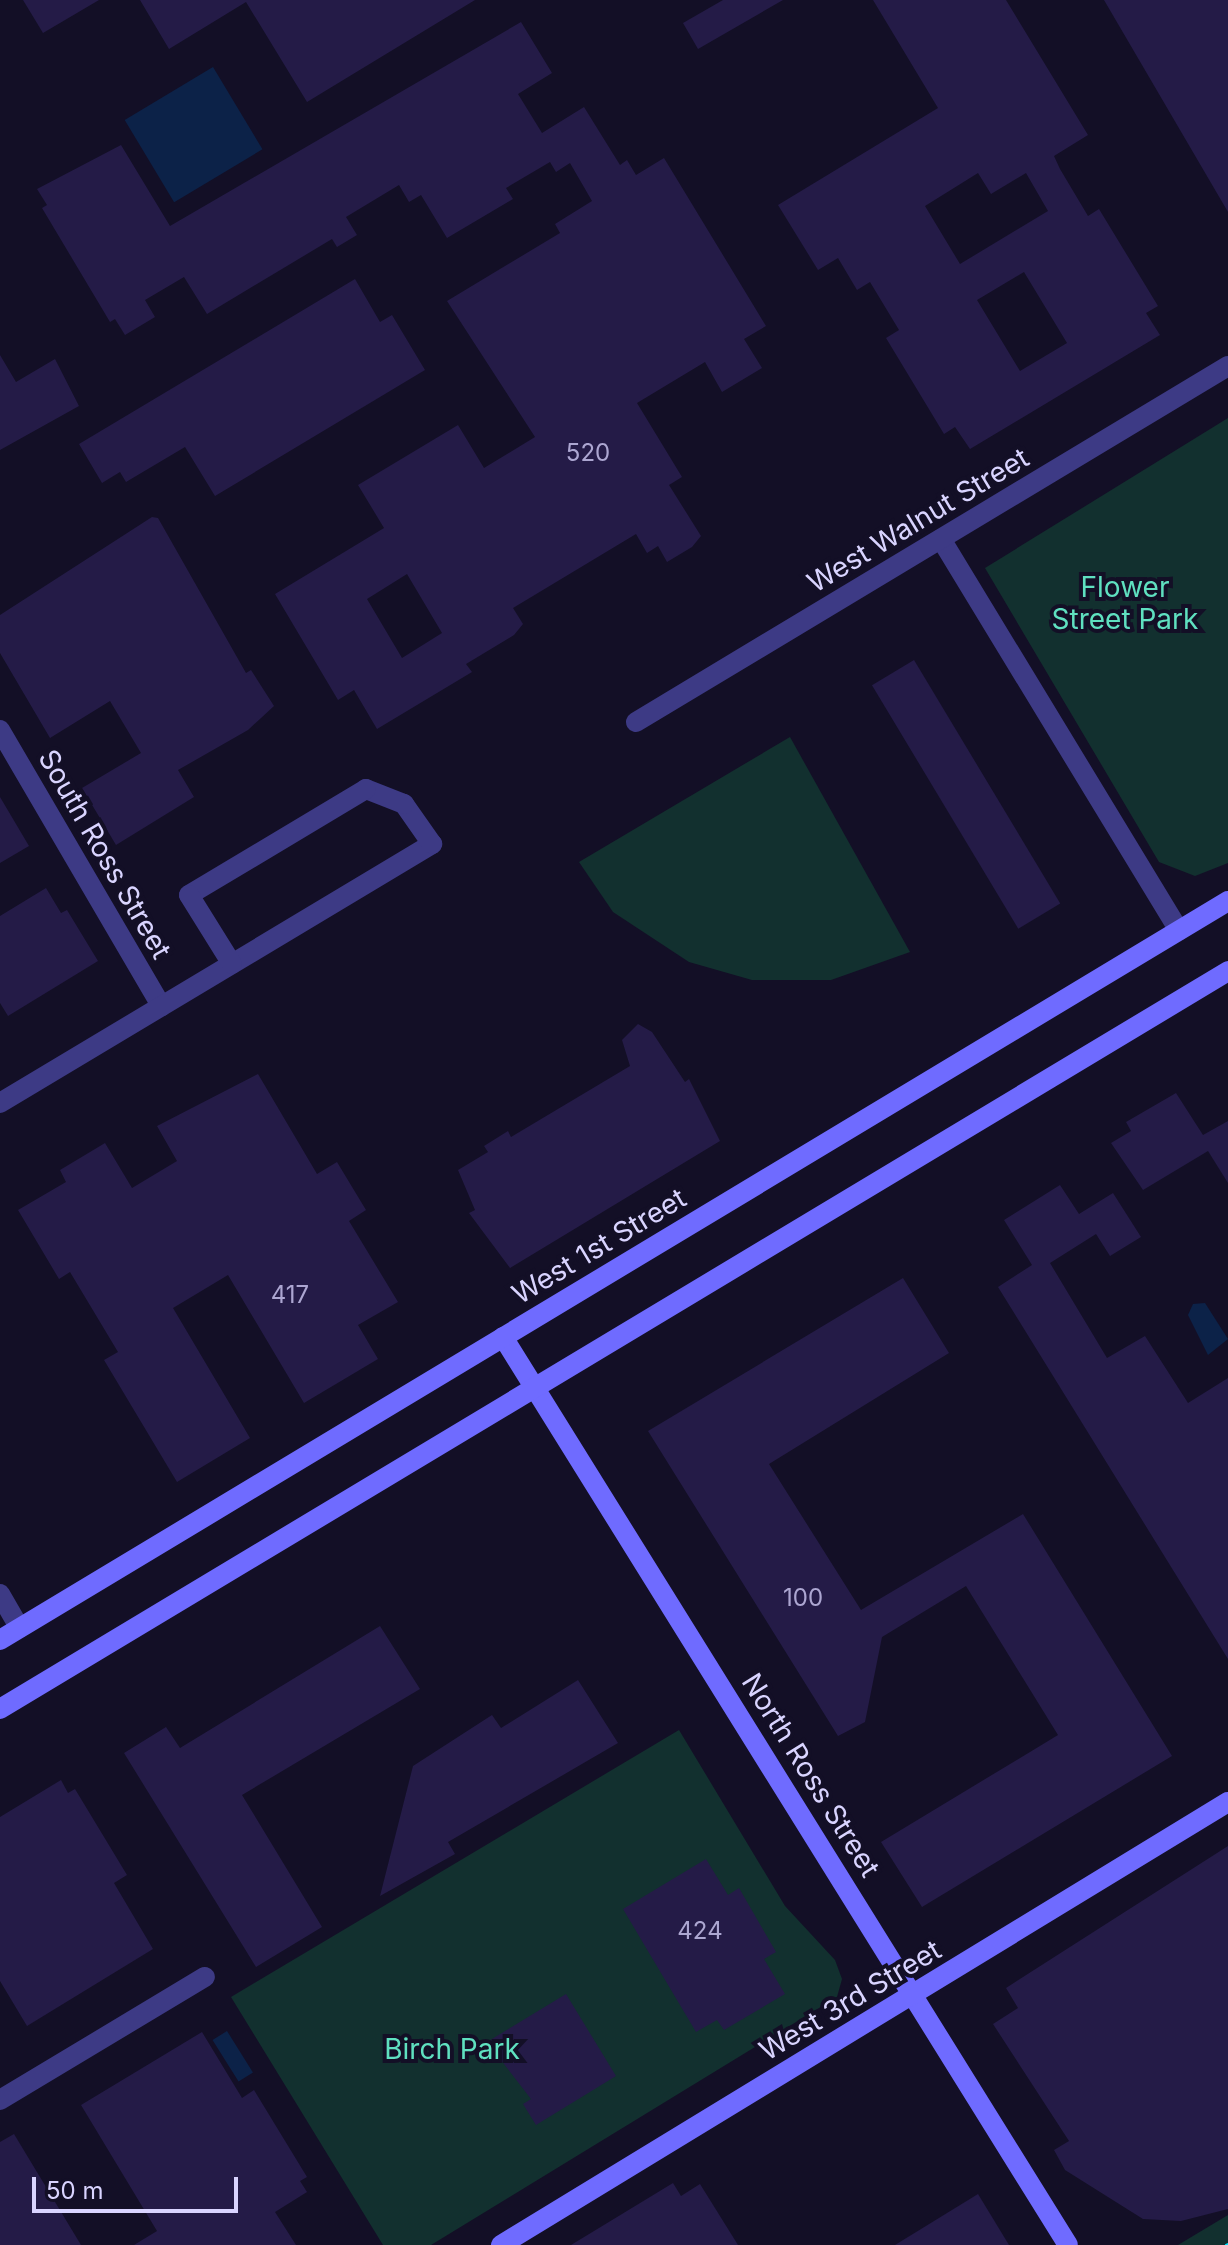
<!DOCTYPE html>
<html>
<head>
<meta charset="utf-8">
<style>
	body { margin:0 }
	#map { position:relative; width:1228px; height:2245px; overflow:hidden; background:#130f26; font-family:Inter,sans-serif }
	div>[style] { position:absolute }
	.green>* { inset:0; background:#12302f }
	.water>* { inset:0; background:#0c2248; transform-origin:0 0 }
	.building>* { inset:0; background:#241b47; transform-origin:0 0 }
	.street>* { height:20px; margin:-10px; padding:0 10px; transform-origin:10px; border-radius:10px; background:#3d3a85 }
	.secondary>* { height:20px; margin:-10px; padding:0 10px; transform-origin:10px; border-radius:10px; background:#6f6bff }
	.tram>* { height:2px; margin:-1px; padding:0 1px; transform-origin:1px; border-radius:1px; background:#00e5ff }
	span { translate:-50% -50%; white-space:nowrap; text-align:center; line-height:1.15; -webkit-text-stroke:8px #130f26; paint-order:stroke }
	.number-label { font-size:24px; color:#aca6d1 }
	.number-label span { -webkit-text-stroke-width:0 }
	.street-label { font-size:28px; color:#d9d4ff }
	.park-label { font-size:28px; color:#5fe0c0 }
	.scale { position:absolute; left:32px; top:2177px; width:206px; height:36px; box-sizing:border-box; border:4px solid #d9d4ff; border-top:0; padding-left:10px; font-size:24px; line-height:28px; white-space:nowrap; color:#d9d4ff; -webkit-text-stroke:6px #130f26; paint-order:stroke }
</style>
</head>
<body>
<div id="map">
	<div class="green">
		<div style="clip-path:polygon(1228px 418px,1228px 863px,1195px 876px,1159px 862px,985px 568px)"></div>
		<div style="clip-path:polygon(790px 737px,910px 952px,831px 980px,752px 980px,689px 962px,613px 912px,579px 862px)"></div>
		<div style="clip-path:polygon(679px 1730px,785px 1906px,835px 1960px,842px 1979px,837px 1997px,431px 2245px,383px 2245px,231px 1997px)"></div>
		<div style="clip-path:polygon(1228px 2215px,1228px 2245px,1178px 2245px)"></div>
	</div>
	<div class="water">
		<div style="left:213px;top:67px;width:96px;height:103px;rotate:59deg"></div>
		<div style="clip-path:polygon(1205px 1303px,1228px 1339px,1208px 1355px,1188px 1315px,1193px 1304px)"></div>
		<div style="left:227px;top:2031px;width:49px;height:17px;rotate:58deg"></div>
	</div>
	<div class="building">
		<div style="clip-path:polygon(23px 0,99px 0,43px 33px)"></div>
		<div style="clip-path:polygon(140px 0,475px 0,307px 102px,246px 2px,169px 49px)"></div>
		<div style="clip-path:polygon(723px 0,783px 0,698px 49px,683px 23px)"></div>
		<div style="clip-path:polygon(evenodd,873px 0,1006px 0,1088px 135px,1054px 156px,1060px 169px,1088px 216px,1099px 209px,1158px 306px,1146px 313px,1160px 335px,970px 449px,955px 427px,944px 434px,886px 338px,899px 330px,870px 282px,857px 290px,838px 258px,818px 270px,778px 205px,938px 108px,873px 0,978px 173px,991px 194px,1026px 173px,1048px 211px,960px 264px,925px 206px,978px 173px,873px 0,1024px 272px,1067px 343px,1020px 371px,977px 300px,1024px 272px)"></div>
		<div style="clip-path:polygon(1104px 0,1228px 0,1228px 212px)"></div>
		<div style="clip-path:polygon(evenodd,521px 22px,552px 73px,518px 94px,542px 133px,584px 107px,620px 165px,627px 160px,636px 175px,664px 158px,766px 326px,744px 339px,762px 368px,722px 392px,705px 362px,637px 403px,682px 477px,669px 485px,701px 536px,692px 547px,667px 562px,658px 546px,647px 553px,636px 534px,513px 608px,523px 624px,514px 635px,466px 664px,472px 672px,377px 729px,354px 690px,338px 700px,275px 594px,384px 528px,358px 485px,458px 425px,484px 468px,535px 437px,447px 301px,560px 233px,555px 224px,592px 201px,570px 163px,556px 172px,550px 162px,506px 188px,513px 199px,447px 238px,421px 195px,409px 202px,399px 185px,346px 217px,357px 235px,337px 247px,332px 239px,207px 314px,184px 277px,145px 300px,155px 317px,125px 335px,115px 319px,110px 322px,42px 208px,47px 205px,37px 189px,121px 145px,170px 226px,521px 22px,407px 574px,442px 633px,402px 658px,367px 599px,407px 574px)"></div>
		<div style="clip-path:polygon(355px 279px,380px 322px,392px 315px,425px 370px,215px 496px,185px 447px,126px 482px,120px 472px,102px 483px,79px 444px)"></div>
		<div style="clip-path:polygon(0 355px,16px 382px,55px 359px,79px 406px,0 450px)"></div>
		<div style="clip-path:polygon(152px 517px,158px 518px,246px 673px,251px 670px,274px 706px,248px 730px,178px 770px,194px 797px,116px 845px,82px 788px,141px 753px,110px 701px,50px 738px,0 653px,0 615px)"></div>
		<div style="left:914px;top:660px;width:284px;height:49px;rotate:59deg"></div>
		<div style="clip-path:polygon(0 797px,29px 846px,0 863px)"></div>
		<div style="clip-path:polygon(46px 888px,61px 913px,67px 910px,98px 961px,8px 1016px,0 1003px,0 916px)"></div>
		<div style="clip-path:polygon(638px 1024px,652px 1032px,685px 1082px,689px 1079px,720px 1141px,510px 1268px,469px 1213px,475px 1210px,458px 1170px,488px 1152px,484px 1146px,508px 1131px,511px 1137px,630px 1066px,622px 1040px)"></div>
		<div style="clip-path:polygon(258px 1074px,317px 1174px,337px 1162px,366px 1210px,349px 1221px,398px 1302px,358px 1325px,378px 1359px,304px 1403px,228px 1275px,173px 1308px,250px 1438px,177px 1482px,104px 1360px,118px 1352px,70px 1272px,59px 1279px,18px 1210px,66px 1182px,60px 1170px,105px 1143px,132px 1188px,177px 1161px,157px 1126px)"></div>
		<div style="clip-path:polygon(1176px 1093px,1203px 1135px,1228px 1121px,1228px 1183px,1208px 1151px,1143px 1190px,1111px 1143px,1131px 1131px,1126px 1122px)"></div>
		<div style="clip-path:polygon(1060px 1185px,1079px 1214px,1113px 1193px,1141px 1237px,1110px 1256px,1096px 1234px,1050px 1263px,1107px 1358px,1145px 1336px,1188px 1403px,1228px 1378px,1228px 1659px,998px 1287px,1032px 1265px,1004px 1220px)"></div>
		<div style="clip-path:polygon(903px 1278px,949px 1353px,769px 1464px,861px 1610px,1023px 1514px,1172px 1756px,922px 1907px,881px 1842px,1058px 1735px,966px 1586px,882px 1637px,865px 1722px,838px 1736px,648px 1431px)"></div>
		<div style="clip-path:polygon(380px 1626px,420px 1689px,242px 1795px,322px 1927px,256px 1967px,124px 1753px,166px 1727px,180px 1748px)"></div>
		<div style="clip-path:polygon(578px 1680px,618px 1743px,448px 1842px,455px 1854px,380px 1896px,413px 1766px,492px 1715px,501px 1728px)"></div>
		<div style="clip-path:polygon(61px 1780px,68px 1793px,75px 1789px,127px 1875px,114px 1883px,153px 1949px,27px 2026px,0 1981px,0 1817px)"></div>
		<div style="clip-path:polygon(1228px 1846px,1228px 2209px,1181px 2221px,1143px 2219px,1065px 2170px,1054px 2150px,1069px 2141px,993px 2024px,1018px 2008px,1006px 1988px)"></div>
		<div style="clip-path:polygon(706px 1859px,728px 1895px,739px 1888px,776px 1952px,764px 1959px,785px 1994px,724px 2030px,717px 2020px,696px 2032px,623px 1909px)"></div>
		<div style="clip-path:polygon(566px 1994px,616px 2076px,536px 2125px,523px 2104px,531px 2099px,487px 2042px)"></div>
		<div style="clip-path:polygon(202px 2032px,242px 2098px,254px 2090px,307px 2177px,300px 2181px,307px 2192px,275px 2212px,296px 2245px,134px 2245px,157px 2231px,81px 2105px)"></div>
		<div style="clip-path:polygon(14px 2134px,81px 2245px,0 2245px,0 2142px)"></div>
		<div style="clip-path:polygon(673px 2183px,681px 2196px,700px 2184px,738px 2245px,571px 2245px)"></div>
		<div style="clip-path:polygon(978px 2194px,1009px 2245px,895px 2245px)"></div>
	</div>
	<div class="street">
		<div style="left:941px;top:539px;width:458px;rotate:58.7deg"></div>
		<div style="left:636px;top:722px;width:691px;rotate:-31.02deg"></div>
		<div style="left:0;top:730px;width:320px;rotate:59.7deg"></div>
		<div style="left:0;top:1103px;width:504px;rotate:-30.94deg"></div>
		<div style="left:432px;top:844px;width:49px;rotate:-125deg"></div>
		<div style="left:404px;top:804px;width:41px;rotate:-158.5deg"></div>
		<div style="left:366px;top:789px;width:206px;rotate:149.1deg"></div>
		<div style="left:189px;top:895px;width:81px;rotate:58.1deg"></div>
		<div style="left:0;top:1594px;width:39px;rotate:60deg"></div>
		<div style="left:0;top:2100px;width:239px;rotate:-31deg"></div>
	</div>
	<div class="secondary">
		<div style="left:503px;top:1337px;width:1069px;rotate:58.11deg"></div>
		<div style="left:0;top:1640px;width:1433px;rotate:-31.04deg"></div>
		<div style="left:0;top:1709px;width:1433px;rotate:-31deg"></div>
		<div style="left:501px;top:2245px;width:851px;rotate:-31.36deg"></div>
	</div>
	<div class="tram">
		<div style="left:1226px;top:2245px;width:2px;rotate:-27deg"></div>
	</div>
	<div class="number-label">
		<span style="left:588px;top:453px">520</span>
		<span style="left:290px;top:1295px">417</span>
		<span style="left:803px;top:1598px">100</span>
		<span style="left:700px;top:1931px">424</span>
	</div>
	<div class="street-label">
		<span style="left:918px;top:520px;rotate:-31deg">West Walnut Street</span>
		<span style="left:105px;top:854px;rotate:60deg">South Ross Street</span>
		<span style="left:599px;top:1246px;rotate:-31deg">West 1st Street</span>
		<span style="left:811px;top:1775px;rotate:58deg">North Ross Street</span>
		<span style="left:850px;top:2000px;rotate:-31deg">West 3rd Street</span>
	</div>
	<div class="park-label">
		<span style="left:1125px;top:603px">Flower<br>Street Park</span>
		<span style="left:452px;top:2049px">Birch Park</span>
	</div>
	<div class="scale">50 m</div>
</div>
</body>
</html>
